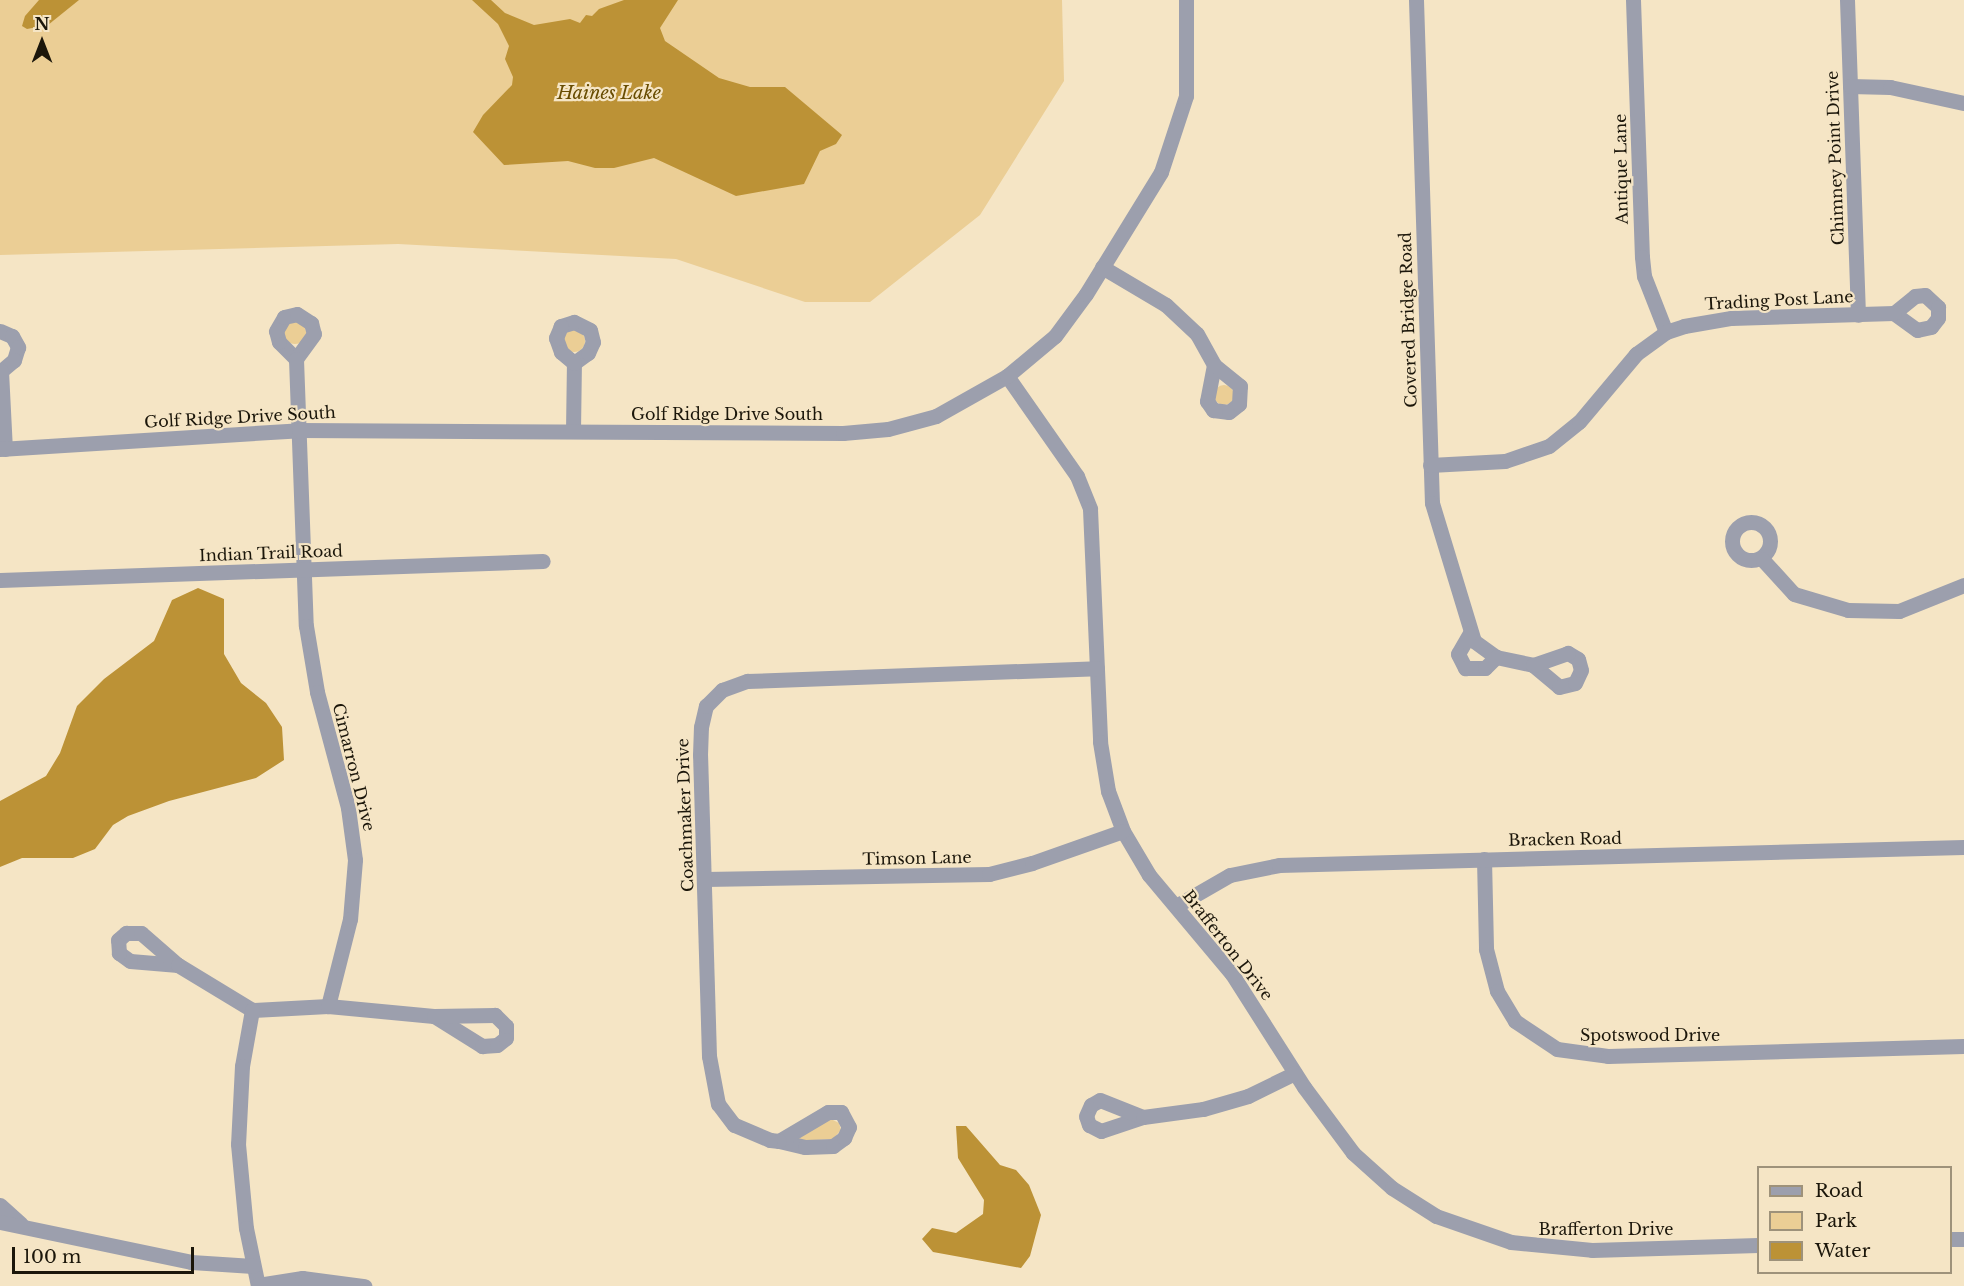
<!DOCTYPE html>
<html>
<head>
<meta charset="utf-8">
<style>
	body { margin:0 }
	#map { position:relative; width:1964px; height:1286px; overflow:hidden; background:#f5e5c5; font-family:"Libre Baskerville",serif }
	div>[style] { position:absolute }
	.green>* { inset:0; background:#ebce95 }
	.round { border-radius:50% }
	.water>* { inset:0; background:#bc9236 }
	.minor>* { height:15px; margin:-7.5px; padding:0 7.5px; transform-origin:7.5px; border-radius:7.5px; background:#9c9fad }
	.minor>.ring { margin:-7.5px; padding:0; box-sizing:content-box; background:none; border:15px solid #9c9fad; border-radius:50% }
	span { translate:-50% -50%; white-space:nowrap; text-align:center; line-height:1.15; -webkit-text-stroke:4.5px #f5e5c5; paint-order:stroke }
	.street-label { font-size:16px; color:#1b160a }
	.water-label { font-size:18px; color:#684c01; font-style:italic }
	.legend { position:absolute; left:1757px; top:1166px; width:195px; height:108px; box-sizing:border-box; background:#f5e5c5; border:2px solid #9e927a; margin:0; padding:8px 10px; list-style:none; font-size:18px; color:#1b160a }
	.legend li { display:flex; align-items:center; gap:12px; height:30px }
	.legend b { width:30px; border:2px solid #9e927a }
	.north { position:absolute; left:12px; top:12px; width:60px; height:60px; -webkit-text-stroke:4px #f5e5c5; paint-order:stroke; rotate:0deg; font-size:16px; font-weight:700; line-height:24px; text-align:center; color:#1b160a }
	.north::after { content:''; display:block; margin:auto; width:21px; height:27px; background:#1b160a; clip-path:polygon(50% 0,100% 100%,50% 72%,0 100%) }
	.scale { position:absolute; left:12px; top:1247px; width:182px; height:27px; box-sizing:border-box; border:3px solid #1b160a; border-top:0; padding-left:8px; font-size:18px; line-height:21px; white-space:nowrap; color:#1b160a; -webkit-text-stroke:4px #f5e5c5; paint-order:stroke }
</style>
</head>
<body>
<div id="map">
	<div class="green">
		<div style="clip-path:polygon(0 0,1062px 0,1064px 81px,980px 215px,870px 302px,805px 302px,676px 259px,398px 244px,0 255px)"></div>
		<div class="round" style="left:284px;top:322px;width:22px;height:22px"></div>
		<div class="round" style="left:563px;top:330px;width:22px;height:22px"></div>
		<div class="round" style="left:1214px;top:385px;width:20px;height:20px"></div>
		<div style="clip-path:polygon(831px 1119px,839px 1123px,841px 1130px,833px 1139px,797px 1141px,800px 1135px)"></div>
	</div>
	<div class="water">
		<div style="clip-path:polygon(39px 0,79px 0,48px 25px,27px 29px,22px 26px,25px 16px)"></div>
		<div style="clip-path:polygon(472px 0,491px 0,505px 13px,534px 25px,570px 19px,580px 23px,586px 15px,592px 16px,599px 9px,624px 0,678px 0,660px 28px,665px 41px,719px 78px,750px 87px,785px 87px,842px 135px,836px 144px,820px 151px,804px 184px,736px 196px,654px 158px,614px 168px,595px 168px,568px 161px,504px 165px,473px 132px,483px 115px,512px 85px,513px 77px,505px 59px,509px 46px,498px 24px)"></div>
		<div style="clip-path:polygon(198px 588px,224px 599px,224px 654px,241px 683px,266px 703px,282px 727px,284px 760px,256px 778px,169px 801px,128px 816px,113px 825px,95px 849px,73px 858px,22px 858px,0 867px,0 801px,46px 776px,60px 753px,77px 706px,104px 679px,154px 641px,172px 600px)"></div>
		<div style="clip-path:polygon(956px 1126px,966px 1126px,1000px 1165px,1016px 1170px,1029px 1185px,1041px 1215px,1030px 1256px,1021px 1268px,933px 1252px,922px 1239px,932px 1228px,956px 1233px,983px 1214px,984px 1200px,958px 1158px)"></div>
	</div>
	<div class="minor">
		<div style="left:1416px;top:0;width:503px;rotate:88.18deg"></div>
		<div style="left:1432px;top:503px;width:144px;rotate:73.1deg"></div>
		<div style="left:1474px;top:641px;width:27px;rotate:36deg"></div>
		<div style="left:1496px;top:657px;width:38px;rotate:12deg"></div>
		<div style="left:1533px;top:665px;width:34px;rotate:40deg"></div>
		<div style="left:1559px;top:687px;width:16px;rotate:-14deg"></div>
		<div style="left:1575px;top:683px;width:14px;rotate:-65deg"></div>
		<div style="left:1581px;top:670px;width:11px;rotate:-105deg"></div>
		<div style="left:1578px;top:659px;width:12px;rotate:-149deg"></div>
		<div style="left:1568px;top:653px;width:37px;rotate:161deg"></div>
		<div style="left:1633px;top:0;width:257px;rotate:88deg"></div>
		<div style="left:1642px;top:257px;width:19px;rotate:84deg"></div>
		<div style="left:1644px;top:276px;width:60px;rotate:68.6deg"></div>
		<div style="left:1847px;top:0;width:315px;rotate:88deg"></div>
		<div style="left:1850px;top:86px;width:40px;rotate:1.4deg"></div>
		<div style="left:1890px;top:87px;width:76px;rotate:12.2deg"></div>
		<div style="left:1102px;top:267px;width:74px;rotate:30.7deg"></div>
		<div style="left:1166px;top:305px;width:42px;rotate:43.1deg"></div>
		<div style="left:1197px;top:334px;width:35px;rotate:61deg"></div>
		<div style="left:1214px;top:365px;width:37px;rotate:101deg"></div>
		<div style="left:1207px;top:401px;width:11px;rotate:56deg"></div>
		<div style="left:1213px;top:410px;width:16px;rotate:7deg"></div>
		<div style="left:1229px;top:412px;width:13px;rotate:-39deg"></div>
		<div style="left:1239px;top:404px;width:18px;rotate:-87deg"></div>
		<div style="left:1240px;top:386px;width:33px;rotate:-141deg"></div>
		<div style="left:1925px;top:295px;width:18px;rotate:43deg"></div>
		<div style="left:1938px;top:307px;width:11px;rotate:90deg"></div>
		<div style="left:1938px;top:318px;width:11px;rotate:128deg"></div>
		<div style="left:1931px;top:327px;width:14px;rotate:168deg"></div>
		<div style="left:1917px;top:330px;width:29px;rotate:-144deg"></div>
		<div style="left:1894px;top:313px;width:27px;rotate:-39deg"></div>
		<div style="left:1915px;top:296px;width:10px;rotate:-6deg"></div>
		<div style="left:0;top:331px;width:13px;rotate:23deg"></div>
		<div style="left:12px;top:336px;width:13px;rotate:61deg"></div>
		<div style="left:18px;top:347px;width:14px;rotate:107deg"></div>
		<div style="left:14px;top:360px;width:17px;rotate:140deg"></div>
		<div style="left:296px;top:359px;width:24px;rotate:-135deg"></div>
		<div style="left:279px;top:342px;width:11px;rotate:-105deg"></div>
		<div style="left:276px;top:331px;width:16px;rotate:-60deg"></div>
		<div style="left:284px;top:317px;width:13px;rotate:-13deg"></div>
		<div style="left:297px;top:314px;width:17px;rotate:33deg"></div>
		<div style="left:311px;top:323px;width:11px;rotate:75deg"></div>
		<div style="left:314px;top:334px;width:31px;rotate:126deg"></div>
		<div style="left:296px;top:359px;width:267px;rotate:87.9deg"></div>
		<div style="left:306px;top:626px;width:67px;rotate:80.5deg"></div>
		<div style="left:317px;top:692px;width:120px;rotate:75deg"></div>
		<div style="left:348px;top:808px;width:52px;rotate:82.3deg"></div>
		<div style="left:355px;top:860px;width:59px;rotate:94.8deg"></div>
		<div style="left:350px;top:919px;width:90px;rotate:104.2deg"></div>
		<div style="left:1px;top:371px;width:78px;rotate:87.1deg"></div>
		<div style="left:1007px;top:376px;width:122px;rotate:55deg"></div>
		<div style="left:1077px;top:476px;width:35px;rotate:68deg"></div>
		<div style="left:1090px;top:509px;width:233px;rotate:87.5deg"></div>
		<div style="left:1100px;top:742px;width:50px;rotate:80.7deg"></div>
		<div style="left:1108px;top:791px;width:43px;rotate:69.4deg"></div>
		<div style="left:1123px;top:831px;width:51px;rotate:59.4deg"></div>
		<div style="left:1149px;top:875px;width:129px;rotate:50deg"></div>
		<div style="left:1232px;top:974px;width:134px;rotate:57.5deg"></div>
		<div style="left:1304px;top:1087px;width:82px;rotate:53.4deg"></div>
		<div style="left:1353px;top:1153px;width:52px;rotate:41.9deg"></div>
		<div style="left:1392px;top:1188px;width:52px;rotate:32.5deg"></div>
		<div style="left:1436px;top:1216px;width:79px;rotate:19.1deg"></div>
		<div style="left:1511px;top:1242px;width:81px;rotate:5.6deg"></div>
		<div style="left:1592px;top:1250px;width:166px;rotate:-1.7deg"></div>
		<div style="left:573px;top:431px;width:68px;rotate:-89.2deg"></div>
		<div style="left:574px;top:363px;width:17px;rotate:-36deg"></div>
		<div style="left:588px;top:353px;width:12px;rotate:-66deg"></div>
		<div style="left:593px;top:342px;width:12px;rotate:-104deg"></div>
		<div style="left:590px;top:330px;width:18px;rotate:-153deg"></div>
		<div style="left:574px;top:322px;width:14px;rotate:163deg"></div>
		<div style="left:561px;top:326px;width:13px;rotate:113deg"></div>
		<div style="left:556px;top:338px;width:15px;rotate:70deg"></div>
		<div style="left:561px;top:352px;width:17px;rotate:40deg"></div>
		<div style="left:0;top:449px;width:300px;rotate:-3.6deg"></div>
		<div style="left:299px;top:430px;width:544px;rotate:0.32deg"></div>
		<div style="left:843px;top:433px;width:45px;rotate:-5.1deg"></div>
		<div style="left:888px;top:429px;width:50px;rotate:-15.2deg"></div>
		<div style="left:936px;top:416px;width:81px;rotate:-29.4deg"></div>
		<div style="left:1007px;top:376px;width:62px;rotate:-39.8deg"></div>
		<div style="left:1055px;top:336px;width:52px;rotate:-53.6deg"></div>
		<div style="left:1086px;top:294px;width:143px;rotate:-58.4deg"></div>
		<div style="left:1161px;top:172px;width:80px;rotate:-71.8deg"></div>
		<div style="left:1186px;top:96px;width:96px;rotate:-90deg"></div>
		<div style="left:1430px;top:465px;width:75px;rotate:-3.1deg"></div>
		<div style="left:1505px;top:461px;width:46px;rotate:-18.8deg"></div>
		<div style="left:1549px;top:446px;width:38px;rotate:-39deg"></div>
		<div style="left:1579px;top:422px;width:89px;rotate:-50deg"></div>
		<div style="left:1636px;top:354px;width:37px;rotate:-36deg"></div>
		<div style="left:1666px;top:332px;width:19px;rotate:-18deg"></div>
		<div style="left:1684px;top:326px;width:48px;rotate:-9.7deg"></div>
		<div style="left:1731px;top:318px;width:163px;rotate:-1.8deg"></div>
		<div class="ring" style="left:1732px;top:522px;width:23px;height:23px"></div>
		<div style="left:1762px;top:559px;width:47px;rotate:47.6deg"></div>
		<div style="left:1794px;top:594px;width:56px;rotate:16.5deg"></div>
		<div style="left:1848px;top:610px;width:51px;rotate:1.1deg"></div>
		<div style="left:1899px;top:611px;width:70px;rotate:-21.8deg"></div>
		<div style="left:0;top:580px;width:543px;rotate:-2deg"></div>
		<div style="left:1470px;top:633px;width:24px;rotate:120deg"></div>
		<div style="left:1458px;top:654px;width:16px;rotate:63deg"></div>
		<div style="left:1465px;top:668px;width:20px"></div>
		<div style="left:1485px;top:668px;width:16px;rotate:-45deg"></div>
		<div style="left:1484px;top:859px;width:90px;rotate:88.7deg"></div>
		<div style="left:1486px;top:949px;width:43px;rotate:75.3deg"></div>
		<div style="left:1497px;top:991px;width:35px;rotate:59deg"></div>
		<div style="left:1515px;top:1021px;width:50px;rotate:33.7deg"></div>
		<div style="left:1557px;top:1049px;width:51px;rotate:7.8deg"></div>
		<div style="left:1608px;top:1056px;width:356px;rotate:-1.6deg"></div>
		<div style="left:705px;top:879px;width:284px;rotate:-1deg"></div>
		<div style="left:989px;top:874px;width:44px;rotate:-14.3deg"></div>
		<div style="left:1032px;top:863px;width:96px;rotate:-19.4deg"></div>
		<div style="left:1176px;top:906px;width:62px;rotate:-29.9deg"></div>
		<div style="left:1230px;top:875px;width:50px;rotate:-11.5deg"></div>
		<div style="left:1279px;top:865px;width:685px;rotate:-1.51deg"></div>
		<div style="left:178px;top:965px;width:48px;rotate:-175.2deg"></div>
		<div style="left:130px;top:961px;width:14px;rotate:-144deg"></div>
		<div style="left:119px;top:953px;width:13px;rotate:-94deg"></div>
		<div style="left:118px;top:940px;width:11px;rotate:-41deg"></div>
		<div style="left:126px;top:933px;width:15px"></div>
		<div style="left:141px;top:933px;width:49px;rotate:40.9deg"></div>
		<div style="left:178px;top:965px;width:87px;rotate:31.3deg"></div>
		<div style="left:252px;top:1010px;width:76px;rotate:-3deg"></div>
		<div style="left:328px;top:1006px;width:106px;rotate:5.4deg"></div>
		<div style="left:434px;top:1016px;width:57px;rotate:32deg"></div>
		<div style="left:482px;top:1046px;width:15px;rotate:-4deg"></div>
		<div style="left:497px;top:1045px;width:11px;rotate:-38deg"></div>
		<div style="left:506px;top:1038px;width:12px;rotate:-90deg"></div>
		<div style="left:506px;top:1026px;width:16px;rotate:-135deg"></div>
		<div style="left:495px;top:1015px;width:61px;rotate:179.1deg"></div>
		<div style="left:252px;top:1010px;width:57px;rotate:100.1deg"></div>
		<div style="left:242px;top:1066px;width:78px;rotate:92.9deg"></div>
		<div style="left:238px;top:1144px;width:84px;rotate:84.6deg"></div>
		<div style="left:246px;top:1228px;width:59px;rotate:78.3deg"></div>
		<div style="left:1143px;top:1117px;width:44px;rotate:161.6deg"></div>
		<div style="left:1101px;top:1131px;width:13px;rotate:-153deg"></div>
		<div style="left:1089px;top:1125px;width:9px;rotate:-108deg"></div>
		<div style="left:1086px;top:1116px;width:12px;rotate:-66deg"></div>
		<div style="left:1091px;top:1105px;width:10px;rotate:-29deg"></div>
		<div style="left:1100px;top:1100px;width:46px;rotate:21.6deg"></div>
		<div style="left:1143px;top:1117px;width:61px;rotate:-7.6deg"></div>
		<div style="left:1203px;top:1109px;width:47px;rotate:-16.1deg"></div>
		<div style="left:1248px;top:1096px;width:52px;rotate:-26.1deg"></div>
		<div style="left:779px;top:1141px;width:27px;rotate:13deg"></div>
		<div style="left:805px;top:1147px;width:28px;rotate:-2deg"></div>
		<div style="left:833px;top:1146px;width:14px;rotate:-36deg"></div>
		<div style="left:844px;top:1138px;width:12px;rotate:-66deg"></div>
		<div style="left:849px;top:1127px;width:17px;rotate:-118deg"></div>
		<div style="left:841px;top:1112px;width:13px;rotate:180deg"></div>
		<div style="left:828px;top:1112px;width:57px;rotate:149.4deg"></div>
		<div style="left:779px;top:1141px;width:9px;rotate:-174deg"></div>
		<div style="left:770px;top:1140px;width:39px;rotate:-157deg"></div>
		<div style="left:734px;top:1125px;width:26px;rotate:-127deg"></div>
		<div style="left:718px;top:1104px;width:49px;rotate:-100.6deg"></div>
		<div style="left:709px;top:1056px;width:301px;rotate:-91.7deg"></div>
		<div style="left:700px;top:755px;width:28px;rotate:-88deg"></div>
		<div style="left:701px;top:727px;width:22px;rotate:-77deg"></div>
		<div style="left:706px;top:706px;width:23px;rotate:-45deg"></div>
		<div style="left:722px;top:690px;width:27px;rotate:-20deg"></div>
		<div style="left:747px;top:681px;width:350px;rotate:-2.1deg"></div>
		<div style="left:0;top:1205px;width:28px;rotate:42deg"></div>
		<div style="left:0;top:1222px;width:195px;rotate:11.8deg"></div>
		<div style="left:191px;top:1262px;width:62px;rotate:3.7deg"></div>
		<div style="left:1950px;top:1239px;width:14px"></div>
		<div style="left:258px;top:1285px;width:45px;rotate:-9deg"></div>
		<div style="left:302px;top:1278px;width:63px;rotate:7.4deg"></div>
	</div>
	<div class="street-label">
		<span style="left:1835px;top:158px;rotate:-92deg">Chimney Point Drive</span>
		<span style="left:1621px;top:169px;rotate:-91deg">Antique Lane</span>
		<span style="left:1779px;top:300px;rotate:-3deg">Trading Post Lane</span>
		<span style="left:1408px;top:320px;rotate:-92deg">Covered Bridge Road</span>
		<span style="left:727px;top:414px">Golf Ridge Drive South</span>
		<span style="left:240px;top:417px;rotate:-3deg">Golf Ridge Drive South</span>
		<span style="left:271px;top:553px;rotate:-2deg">Indian Trail Road</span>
		<span style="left:354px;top:767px;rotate:76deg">Cimarron Drive</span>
		<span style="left:685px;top:815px;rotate:-92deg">Coachmaker Drive</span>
		<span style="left:1565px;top:839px;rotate:-1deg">Bracken Road</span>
		<span style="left:917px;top:858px;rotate:-1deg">Timson Lane</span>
		<span style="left:1228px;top:945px;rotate:52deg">Brafferton Drive</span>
		<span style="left:1650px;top:1035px">Spotswood Drive</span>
		<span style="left:1606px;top:1229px">Brafferton Drive</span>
	</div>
	<div class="water-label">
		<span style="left:609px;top:93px">Haines Lake</span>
	</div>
	<ul class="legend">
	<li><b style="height:8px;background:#9c9fad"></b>Road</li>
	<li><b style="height:16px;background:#ebce95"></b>Park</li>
	<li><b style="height:16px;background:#bc9236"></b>Water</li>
	</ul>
	<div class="north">N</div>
	<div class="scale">100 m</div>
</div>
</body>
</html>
